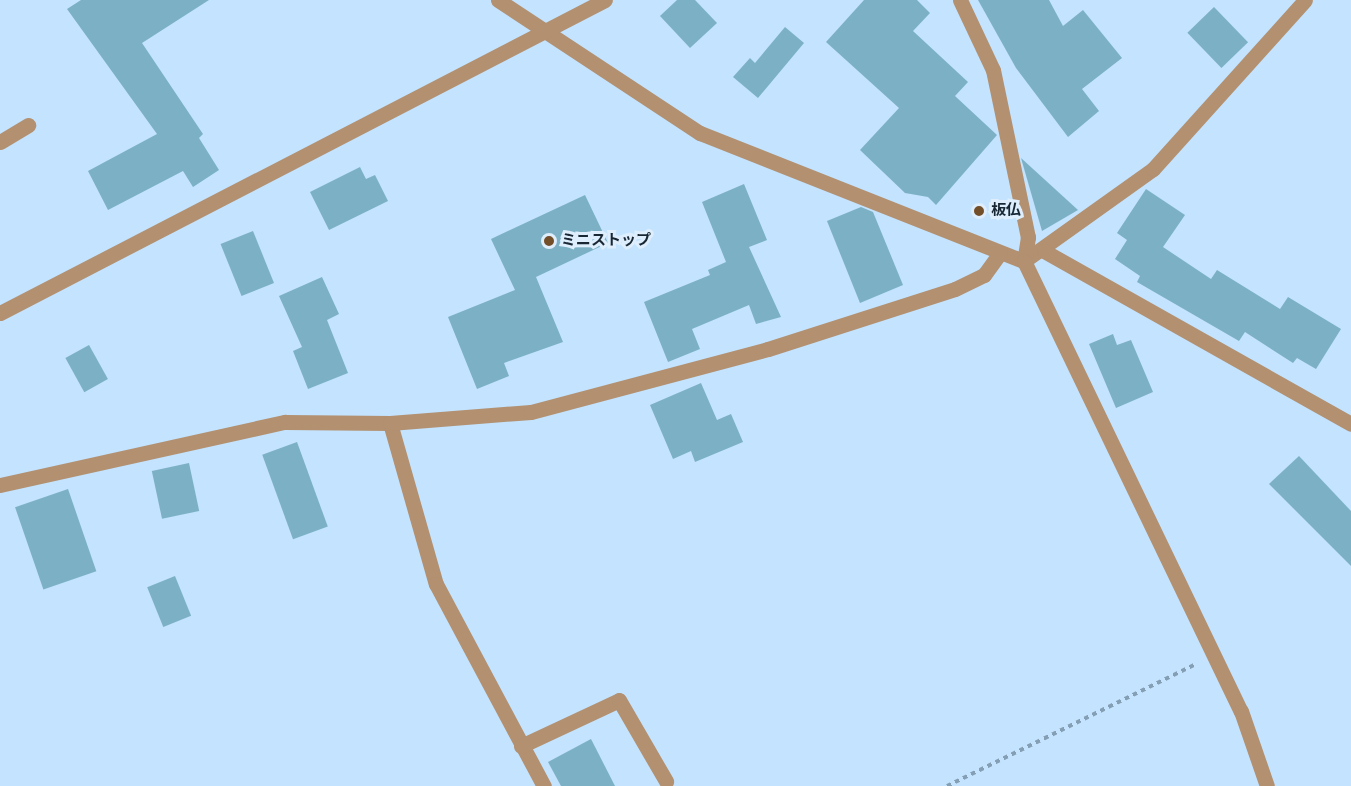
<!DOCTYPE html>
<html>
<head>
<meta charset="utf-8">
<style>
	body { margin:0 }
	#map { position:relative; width:1351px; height:786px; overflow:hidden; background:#c3e3fe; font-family:"DejaVu Sans","Noto Sans JP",sans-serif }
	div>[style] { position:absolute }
	.building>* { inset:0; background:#7cb1c5; transform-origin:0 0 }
	.path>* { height:4px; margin-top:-2px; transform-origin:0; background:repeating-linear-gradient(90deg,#849eb4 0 4.5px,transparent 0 9px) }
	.minor>* { height:15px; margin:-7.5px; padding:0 7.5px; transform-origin:7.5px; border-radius:7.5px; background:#b29070 }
	.dots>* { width:16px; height:16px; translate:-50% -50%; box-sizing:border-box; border:3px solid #deeefc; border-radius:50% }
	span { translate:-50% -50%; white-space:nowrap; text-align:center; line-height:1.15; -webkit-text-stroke:6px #deeefc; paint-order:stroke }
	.poi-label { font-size:15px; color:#182733; font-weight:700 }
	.left { translate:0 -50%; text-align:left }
</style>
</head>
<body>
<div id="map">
	<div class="building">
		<div style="clip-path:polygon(81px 0,209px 0,142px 43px,203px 134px,199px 138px,219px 170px,193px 187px,183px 171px,108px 210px,88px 171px,157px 134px,67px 9px)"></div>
		<div style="clip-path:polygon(677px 0,695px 0,717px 23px,690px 48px,660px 16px)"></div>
		<div style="clip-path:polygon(864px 0,917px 0,930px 13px,913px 31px,968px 82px,955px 96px,997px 135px,936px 205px,928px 197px,905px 193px,860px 150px,899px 108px,826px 42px)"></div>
		<div style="clip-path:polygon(978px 0,1049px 0,1063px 26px,1083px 10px,1122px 58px,1082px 89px,1099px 111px,1068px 137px,1016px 68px)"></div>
		<div style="left:1214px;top:7px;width:49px;height:37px;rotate:46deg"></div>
		<div style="clip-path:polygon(785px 27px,804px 43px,758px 98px,733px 77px,750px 58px,755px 63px)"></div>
		<div style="clip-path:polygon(1021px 158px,1078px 210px,1042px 231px)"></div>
		<div style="clip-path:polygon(360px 167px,366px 179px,375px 175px,388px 201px,329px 230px,310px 192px)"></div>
		<div style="clip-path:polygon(744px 184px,767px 240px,749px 247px,781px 317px,756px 324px,749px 305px,692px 329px,700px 349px,668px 362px,644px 302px,710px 275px,708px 270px,726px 262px,702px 202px)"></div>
		<div style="clip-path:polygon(1146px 189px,1185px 215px,1163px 247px,1211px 279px,1217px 270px,1280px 309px,1288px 297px,1341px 329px,1316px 369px,1297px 358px,1293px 363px,1245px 332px,1239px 341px,1137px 282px,1140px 276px,1115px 259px,1127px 240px,1117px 233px)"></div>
		<div style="clip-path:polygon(585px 195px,608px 243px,536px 277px,563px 342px,504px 363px,509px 376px,477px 389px,448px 317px,515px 290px,491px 239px)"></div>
		<div style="clip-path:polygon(861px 207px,873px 212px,903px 285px,860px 303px,827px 221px)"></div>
		<div style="left:253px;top:231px;width:56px;height:35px;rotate:68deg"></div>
		<div style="clip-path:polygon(322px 277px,339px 314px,327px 320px,348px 373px,308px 389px,293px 351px,302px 347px,279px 296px)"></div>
		<div style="clip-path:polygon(1113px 334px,1117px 345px,1131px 340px,1153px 392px,1116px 408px,1089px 344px)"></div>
		<div style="left:89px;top:345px;width:39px;height:27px;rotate:61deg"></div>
		<div style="clip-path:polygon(701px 383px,717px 420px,731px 414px,743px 442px,695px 462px,691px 451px,673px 459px,650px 405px)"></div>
		<div style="left:297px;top:442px;width:90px;height:37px;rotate:70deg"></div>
		<div style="clip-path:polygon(1299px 456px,1351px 511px,1351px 566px,1269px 484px)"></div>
		<div style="left:189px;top:463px;width:49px;height:38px;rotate:78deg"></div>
		<div style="left:68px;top:489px;width:87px;height:56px;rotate:71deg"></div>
		<div style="left:175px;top:576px;width:43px;height:30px;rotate:68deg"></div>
		<div style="clip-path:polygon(591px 739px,615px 786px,561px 786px,548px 762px)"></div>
	</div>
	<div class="path">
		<div style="left:947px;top:786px;width:275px;rotate:-26.1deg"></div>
	</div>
	<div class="minor">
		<div style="left:498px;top:0;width:242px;rotate:33.4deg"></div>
		<div style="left:700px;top:133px;width:348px;rotate:21.6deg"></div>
		<div style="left:1024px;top:261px;width:158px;rotate:-35.5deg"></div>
		<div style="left:1153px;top:169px;width:227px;rotate:-48deg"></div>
		<div style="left:960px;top:0;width:77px;rotate:64.8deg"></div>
		<div style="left:993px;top:70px;width:171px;rotate:78.2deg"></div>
		<div style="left:1028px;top:237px;width:24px;rotate:99deg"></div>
		<div style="left:1024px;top:261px;width:500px;rotate:64.3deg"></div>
		<div style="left:1241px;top:711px;width:79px;rotate:70.9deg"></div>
		<div style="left:0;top:142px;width:33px;rotate:-31deg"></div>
		<div style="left:1044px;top:251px;width:352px;rotate:29.4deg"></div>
		<div style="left:0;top:313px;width:681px;rotate:-27.36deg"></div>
		<div style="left:390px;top:423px;width:167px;rotate:74.1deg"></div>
		<div style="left:436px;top:584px;width:229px;rotate:61.9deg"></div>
		<div style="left:0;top:485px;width:292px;rotate:-12.5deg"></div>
		<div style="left:285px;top:422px;width:105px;rotate:0.5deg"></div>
		<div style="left:390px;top:423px;width:141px;rotate:-4.5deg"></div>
		<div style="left:531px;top:412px;width:245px;rotate:-14.9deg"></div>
		<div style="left:768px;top:349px;width:196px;rotate:-17.8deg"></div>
		<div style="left:955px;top:289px;width:32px;rotate:-26deg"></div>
		<div style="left:984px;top:275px;width:27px;rotate:-54deg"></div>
		<div style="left:521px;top:746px;width:108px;rotate:-25.1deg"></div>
		<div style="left:619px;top:700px;width:94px;rotate:59.9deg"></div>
	</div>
	<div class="dots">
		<div style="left:979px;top:211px;background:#724e29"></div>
		<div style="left:549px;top:241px;background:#724e29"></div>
	</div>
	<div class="poi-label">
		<span class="left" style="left:991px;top:211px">板仏</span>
		<span class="left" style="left:561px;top:241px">ミニストップ</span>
	</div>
</div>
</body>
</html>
